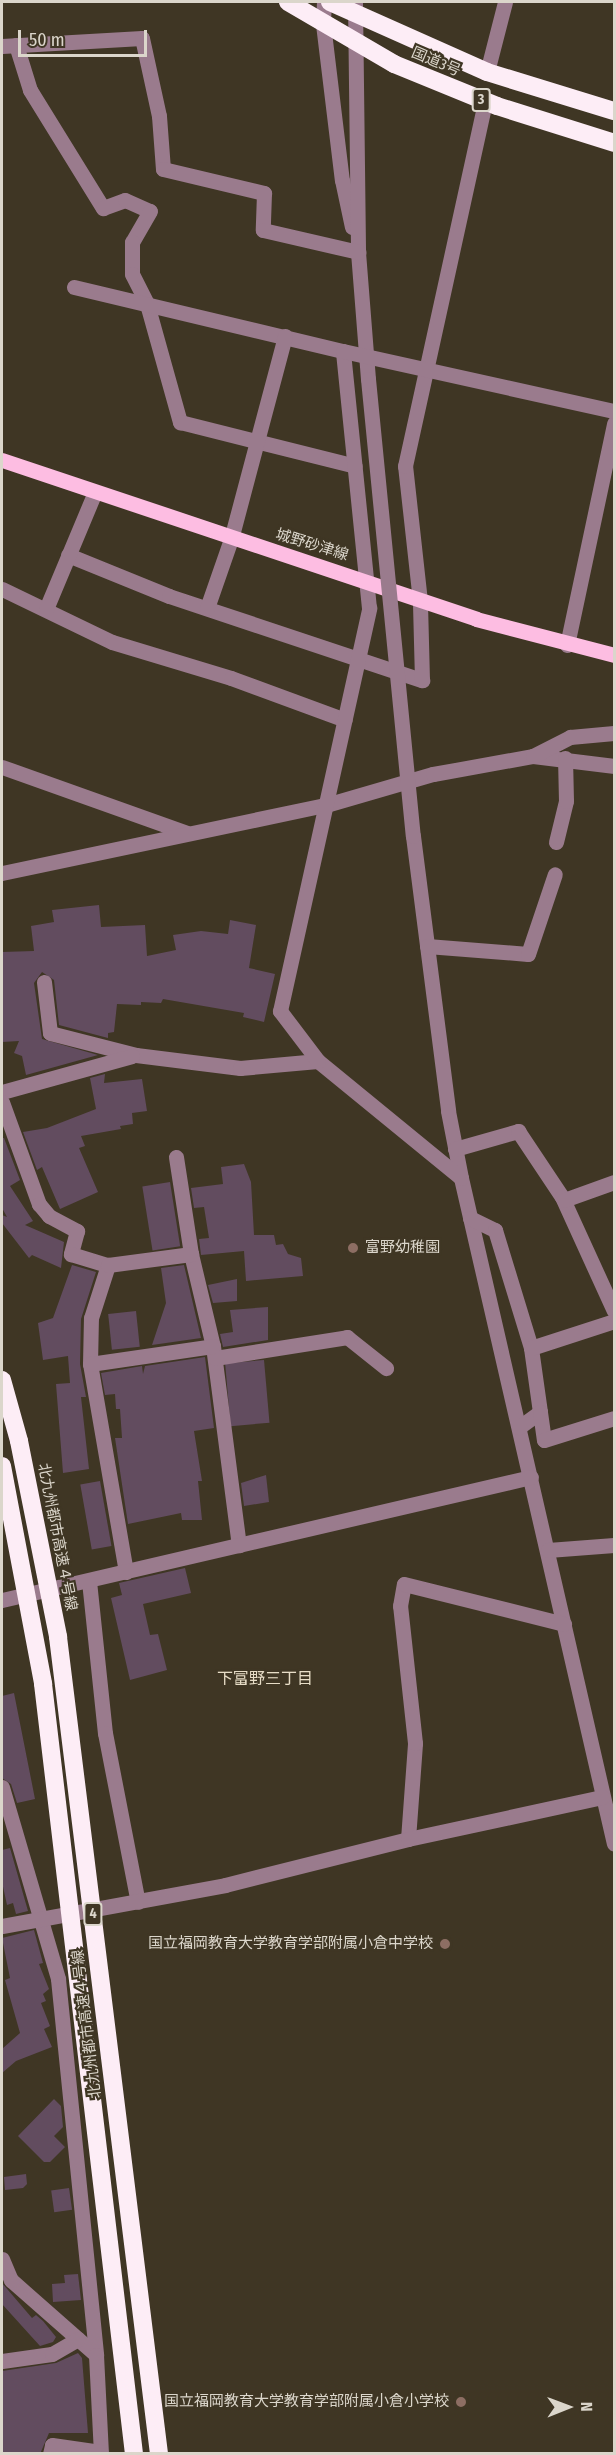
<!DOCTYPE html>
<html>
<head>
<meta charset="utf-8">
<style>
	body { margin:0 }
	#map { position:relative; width:616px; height:2455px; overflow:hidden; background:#3f3624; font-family:"Fira Sans Condensed","Noto Sans JP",sans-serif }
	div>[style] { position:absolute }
	.building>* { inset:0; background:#624c5f; transform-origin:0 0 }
	.minor>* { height:15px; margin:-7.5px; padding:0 7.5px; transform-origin:7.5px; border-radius:7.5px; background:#9a7b8d }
	.major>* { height:15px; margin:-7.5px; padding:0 7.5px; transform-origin:7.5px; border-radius:7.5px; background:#fdbde2 }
	.highway>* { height:18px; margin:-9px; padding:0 9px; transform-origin:9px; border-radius:9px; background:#fdedf6 }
	.minor-bridge>* { height:15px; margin:-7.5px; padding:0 7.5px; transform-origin:7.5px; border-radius:7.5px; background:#9a7b8d }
	.highway-bridge>* { height:18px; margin:-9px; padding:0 9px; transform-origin:9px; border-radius:9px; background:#fdedf6 }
	.dots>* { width:16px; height:16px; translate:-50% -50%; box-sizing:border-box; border:3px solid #3f3624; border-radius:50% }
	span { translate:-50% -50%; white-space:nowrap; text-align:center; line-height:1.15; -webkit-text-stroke:4.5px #3f3624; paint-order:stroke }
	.shield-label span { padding:2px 4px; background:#3f3624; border:2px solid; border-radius:4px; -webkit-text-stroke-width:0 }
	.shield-label { font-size:14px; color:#dbd6cb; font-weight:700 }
	.street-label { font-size:15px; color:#dbd6cb }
	.poi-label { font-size:15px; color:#dbd6cb }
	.left { translate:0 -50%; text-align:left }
	.right { translate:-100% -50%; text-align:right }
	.neighbourhood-label { font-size:16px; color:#e7ddc7 }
	.frame { position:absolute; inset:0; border:3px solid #dbd6cb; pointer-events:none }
	.north { position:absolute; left:538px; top:2377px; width:60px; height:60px; -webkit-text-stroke:4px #3f3624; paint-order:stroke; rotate:89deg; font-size:16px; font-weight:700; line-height:24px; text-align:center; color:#dbd6cb }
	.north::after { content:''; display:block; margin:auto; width:21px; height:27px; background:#dbd6cb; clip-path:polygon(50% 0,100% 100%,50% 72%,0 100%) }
	.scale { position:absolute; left:18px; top:30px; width:129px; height:27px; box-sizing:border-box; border:3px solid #dbd6cb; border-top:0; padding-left:8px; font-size:18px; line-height:21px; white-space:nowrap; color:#dbd6cb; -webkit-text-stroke:4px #3f3624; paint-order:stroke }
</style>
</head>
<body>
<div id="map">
	<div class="building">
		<div style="clip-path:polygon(99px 905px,101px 927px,145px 925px,147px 956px,176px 950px,173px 935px,201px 931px,228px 934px,230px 920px,256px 925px,249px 968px,275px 974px,264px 1022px,243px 1017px,244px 1013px,163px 999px,161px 1003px,141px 1002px,141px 1005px,117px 1004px,114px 1032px,108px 1033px,108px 1038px,59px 1025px,54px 980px,42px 972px,34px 983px,42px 1039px,98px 1055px,26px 1075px,22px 1056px,14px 1053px,19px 1041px,2px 1042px,2px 952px,34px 951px,31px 926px,54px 922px,52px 910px)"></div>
		<div style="clip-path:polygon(105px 1074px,104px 1083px,142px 1079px,147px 1111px,132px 1113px,133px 1124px,120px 1126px,121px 1129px,81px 1136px,85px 1146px,79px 1148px,98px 1192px,60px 1209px,42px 1167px,37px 1170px,23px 1132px,47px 1128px,96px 1109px,90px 1078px)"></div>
		<div style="clip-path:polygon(2px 1138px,4px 1138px,20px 1180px,10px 1186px,33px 1221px,25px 1225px,64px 1242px,61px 1268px,32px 1255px,29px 1258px,2px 1223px,2px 1215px,7px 1217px,2px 1208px)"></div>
		<div style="clip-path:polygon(244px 1164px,251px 1182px,254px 1235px,274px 1235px,276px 1245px,283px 1244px,288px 1254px,301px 1258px,303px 1276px,246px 1281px,244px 1251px,201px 1255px,199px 1239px,209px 1238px,204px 1207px,194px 1208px,191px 1188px,223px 1184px,221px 1167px)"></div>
		<div style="left:170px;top:1182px;width:65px;height:28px;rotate:81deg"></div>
		<div style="clip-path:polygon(72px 1265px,96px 1272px,81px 1319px,80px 1364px,86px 1397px,81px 1397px,89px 1469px,63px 1473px,56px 1384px,70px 1383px,68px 1356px,43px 1360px,38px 1323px,53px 1318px)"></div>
		<div style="clip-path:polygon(184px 1265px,201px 1338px,152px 1345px,166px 1303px,161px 1268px)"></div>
		<div style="clip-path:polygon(237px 1279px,237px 1301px,213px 1303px,208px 1285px)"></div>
		<div style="clip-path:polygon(268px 1307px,268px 1340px,223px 1347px,220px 1334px,233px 1332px,230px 1310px)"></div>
		<div style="left:136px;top:1311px;width:36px;height:28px;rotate:84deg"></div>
		<div style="clip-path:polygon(205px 1357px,214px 1428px,194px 1431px,202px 1481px,198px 1481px,202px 1520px,182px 1520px,181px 1513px,128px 1524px,115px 1438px,122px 1438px,120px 1409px,116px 1409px,115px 1394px,105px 1395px,101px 1373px,142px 1366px,143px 1374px,145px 1366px)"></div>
		<div style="left:264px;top:1360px;width:63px;height:39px;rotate:85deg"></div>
		<div style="clip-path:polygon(266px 1475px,269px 1502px,244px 1506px,241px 1483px)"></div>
		<div style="left:100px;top:1481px;width:66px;height:20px;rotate:80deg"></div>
		<div style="clip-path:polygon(185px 1568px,191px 1593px,143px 1604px,150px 1635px,158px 1634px,167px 1670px,130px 1680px,111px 1598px,122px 1595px,119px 1583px)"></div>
		<div style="clip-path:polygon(14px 1693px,35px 1799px,17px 1803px,11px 1784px,2px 1778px,2px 1696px)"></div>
		<div style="clip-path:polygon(10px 1848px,28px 1911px,16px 1914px,13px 1903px,7px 1905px,2px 1882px,2px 1850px)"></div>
		<div style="clip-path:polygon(34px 1930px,43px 1963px,39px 1964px,49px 1989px,43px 1994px,46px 2001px,41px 2003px,50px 2026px,44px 2029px,52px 2047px,16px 2061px,2px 2073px,2px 2049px,20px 2033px,5px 1980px,10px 1978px,2px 1938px)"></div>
		<div style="clip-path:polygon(54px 2099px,61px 2106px,63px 2127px,54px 2136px,65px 2147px,50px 2162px,44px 2162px,18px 2136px)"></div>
		<div style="clip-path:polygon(26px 2174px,27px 2184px,23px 2188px,5px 2190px,4px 2177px)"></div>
		<div style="left:69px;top:2188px;width:22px;height:18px;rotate:82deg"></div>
		<div style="clip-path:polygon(78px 2274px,81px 2300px,53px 2302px,52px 2284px,65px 2283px,64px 2275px)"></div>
		<div style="clip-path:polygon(2px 2283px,32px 2318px,36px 2315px,43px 2321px,56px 2337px,53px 2342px,40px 2346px,2px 2304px)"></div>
		<div style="clip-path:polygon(78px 2353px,82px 2358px,88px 2433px,49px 2433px,40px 2454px,2px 2454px,2px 2371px,56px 2363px)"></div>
	</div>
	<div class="minor">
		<div style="left:324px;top:2px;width:22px;rotate:93deg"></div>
		<div style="left:323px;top:24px;width:157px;rotate:83.1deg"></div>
		<div style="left:342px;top:180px;width:48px;rotate:78deg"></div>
		<div style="left:355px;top:2px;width:250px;rotate:89.3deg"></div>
		<div style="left:358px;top:252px;width:127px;rotate:85.5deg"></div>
		<div style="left:16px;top:45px;width:47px;rotate:72.7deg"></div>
		<div style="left:30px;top:90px;width:139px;rotate:58.3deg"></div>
		<div style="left:103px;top:208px;width:23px;rotate:-20deg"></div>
		<div style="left:125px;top:200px;width:27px;rotate:24deg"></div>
		<div style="left:150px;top:211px;width:36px;rotate:120deg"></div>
		<div style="left:132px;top:242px;width:32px;rotate:90deg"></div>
		<div style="left:132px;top:274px;width:34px;rotate:63deg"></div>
		<div style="left:147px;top:304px;width:123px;rotate:74.4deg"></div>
		<div style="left:180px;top:422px;width:180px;rotate:14.1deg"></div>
		<div style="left:2px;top:46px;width:140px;rotate:-3.3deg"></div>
		<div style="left:142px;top:38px;width:80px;rotate:77.7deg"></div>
		<div style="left:159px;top:116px;width:53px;rotate:85.7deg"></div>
		<div style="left:163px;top:169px;width:104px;rotate:13.4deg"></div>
		<div style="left:264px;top:193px;width:37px;rotate:92deg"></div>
		<div style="left:263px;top:230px;width:98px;rotate:13deg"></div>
		<div style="left:487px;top:72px;width:72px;rotate:-75.6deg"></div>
		<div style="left:74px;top:287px;width:277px;rotate:13.4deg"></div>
		<div style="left:68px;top:555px;width:109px;rotate:22.1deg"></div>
		<div style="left:169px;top:596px;width:267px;rotate:18.4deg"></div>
		<div style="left:422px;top:680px;width:79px;rotate:-91.5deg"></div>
		<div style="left:420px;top:601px;width:136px;rotate:-96.3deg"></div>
		<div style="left:405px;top:466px;width:373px;rotate:-77.6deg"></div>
		<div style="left:2px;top:589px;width:122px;rotate:25.7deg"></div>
		<div style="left:112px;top:642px;width:124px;rotate:16.8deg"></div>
		<div style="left:231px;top:678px;width:121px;rotate:20.2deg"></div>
		<div style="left:207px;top:608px;width:73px;rotate:-70.8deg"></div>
		<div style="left:231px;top:539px;width:210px;rotate:-75.1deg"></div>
		<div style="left:46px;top:609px;width:127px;rotate:-67.3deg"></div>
		<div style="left:567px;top:645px;width:227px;rotate:-78deg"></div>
		<div style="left:533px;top:756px;width:82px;rotate:7deg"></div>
		<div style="left:2px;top:767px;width:196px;rotate:19.6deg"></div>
		<div style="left:413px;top:836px;width:277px;rotate:82.7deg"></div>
		<div style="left:448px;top:1111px;width:68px;rotate:79deg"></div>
		<div style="left:461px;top:1178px;width:683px;rotate:77.06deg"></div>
		<div style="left:556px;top:842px;width:42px;rotate:-76.3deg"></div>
		<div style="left:566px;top:801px;width:43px;rotate:-91.3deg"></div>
		<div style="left:2px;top:873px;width:331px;rotate:-11.9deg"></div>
		<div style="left:326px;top:805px;width:111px;rotate:-16.2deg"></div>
		<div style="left:433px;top:774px;width:102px;rotate:-10.2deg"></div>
		<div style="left:533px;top:756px;width:42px;rotate:-27.2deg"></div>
		<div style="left:570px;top:737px;width:44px;rotate:-5.2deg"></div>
		<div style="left:427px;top:946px;width:101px;rotate:4.5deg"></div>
		<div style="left:528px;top:954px;width:84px;rotate:-71.4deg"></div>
		<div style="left:44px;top:982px;width:51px;rotate:83.3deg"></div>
		<div style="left:50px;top:1033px;width:89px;rotate:14.3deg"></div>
		<div style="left:136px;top:1055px;width:105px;rotate:7.1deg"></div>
		<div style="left:240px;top:1068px;width:78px;rotate:-5.1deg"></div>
		<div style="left:2px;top:1092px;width:135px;rotate:-15.5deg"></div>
		<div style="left:2px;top:1102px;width:109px;rotate:70.1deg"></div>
		<div style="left:39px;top:1204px;width:16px;rotate:50deg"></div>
		<div style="left:49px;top:1216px;width:32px;rotate:28deg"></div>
		<div style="left:77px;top:1231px;width:24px;rotate:105deg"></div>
		<div style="left:71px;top:1254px;width:39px;rotate:17deg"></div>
		<div style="left:455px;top:1149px;width:66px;rotate:-15.9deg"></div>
		<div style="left:518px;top:1131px;width:79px;rotate:56.3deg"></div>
		<div style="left:562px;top:1197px;width:125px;rotate:65.5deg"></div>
		<div style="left:176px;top:1157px;width:98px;rotate:81.2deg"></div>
		<div style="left:191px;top:1254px;width:95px;rotate:76.6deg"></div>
		<div style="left:213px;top:1346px;width:201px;rotate:82.6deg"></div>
		<div style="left:461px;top:1178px;width:185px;rotate:-140.7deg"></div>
		<div style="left:318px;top:1061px;width:63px;rotate:-127.2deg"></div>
		<div style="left:280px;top:1011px;width:413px;rotate:-77.5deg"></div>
		<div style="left:369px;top:608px;width:258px;rotate:-95.8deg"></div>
		<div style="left:343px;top:351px;width:278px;rotate:12.5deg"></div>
		<div style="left:564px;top:1200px;width:53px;rotate:-19.8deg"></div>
		<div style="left:470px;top:1218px;width:28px;rotate:26deg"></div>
		<div style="left:495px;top:1230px;width:123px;rotate:73deg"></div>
		<div style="left:531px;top:1348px;width:65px;rotate:82deg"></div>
		<div style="left:540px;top:1412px;width:26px;rotate:144deg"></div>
		<div style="left:531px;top:1348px;width:87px;rotate:-18deg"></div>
		<div style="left:215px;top:1358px;width:134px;rotate:-9deg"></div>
		<div style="left:347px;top:1337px;width:50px;rotate:38.5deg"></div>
		<div style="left:90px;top:1364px;width:46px;rotate:-88.8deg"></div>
		<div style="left:91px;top:1318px;width:56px;rotate:-72.2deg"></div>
		<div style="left:108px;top:1265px;width:84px;rotate:-7.5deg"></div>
		<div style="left:540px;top:1412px;width:28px;rotate:82deg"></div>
		<div style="left:544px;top:1440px;width:73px;rotate:-17.4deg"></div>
		<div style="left:548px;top:1550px;width:66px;rotate:-4.3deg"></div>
		<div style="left:126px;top:1572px;width:211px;rotate:-99.8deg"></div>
		<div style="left:90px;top:1364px;width:124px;rotate:-8.3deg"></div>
		<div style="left:89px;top:1581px;width:153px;rotate:84deg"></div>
		<div style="left:105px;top:1733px;width:172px;rotate:79deg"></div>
		<div style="left:2px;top:1600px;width:543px;rotate:-13.09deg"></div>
		<div style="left:2px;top:1787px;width:200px;rotate:73.7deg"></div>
		<div style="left:58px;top:1979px;width:378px;rotate:84.2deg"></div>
		<div style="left:408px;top:1839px;width:96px;rotate:-85.8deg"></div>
		<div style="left:415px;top:1743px;width:138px;rotate:-96.2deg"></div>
		<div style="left:400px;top:1606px;width:22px;rotate:-80deg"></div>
		<div style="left:404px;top:1584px;width:165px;rotate:14deg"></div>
		<div style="left:2px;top:1926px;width:227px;rotate:-10.4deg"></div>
		<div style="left:225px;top:1885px;width:189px;rotate:-14.1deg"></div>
		<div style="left:408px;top:1839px;width:199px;rotate:-12.2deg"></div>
		<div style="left:2px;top:2259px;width:23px;rotate:67deg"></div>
		<div style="left:11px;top:2280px;width:113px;rotate:41.4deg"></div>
		<div style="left:96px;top:2355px;width:99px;rotate:87.1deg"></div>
		<div style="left:2px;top:2361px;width:50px;rotate:-8deg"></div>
		<div style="left:52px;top:2354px;width:30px;rotate:-30deg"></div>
		<div style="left:50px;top:2454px;width:9px;rotate:-77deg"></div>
		<div style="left:52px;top:2445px;width:49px;rotate:8.1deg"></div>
	</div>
	<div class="major">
		<div style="left:2px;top:460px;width:500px;rotate:18.5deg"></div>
		<div style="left:476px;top:619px;width:143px;rotate:14.6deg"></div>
	</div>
	<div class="highway">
		<div style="left:288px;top:2px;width:123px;rotate:30.3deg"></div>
		<div style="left:394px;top:64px;width:111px;rotate:22.2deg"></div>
		<div style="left:497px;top:106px;width:123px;rotate:17.5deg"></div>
		<div style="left:330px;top:2px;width:172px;rotate:24deg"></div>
		<div style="left:487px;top:72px;width:133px;rotate:17.1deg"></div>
	</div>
	<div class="minor-bridge">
		<div style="left:368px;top:379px;width:459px;rotate:84.4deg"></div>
	</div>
	<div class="highway-bridge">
		<div style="left:2px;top:1380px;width:63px;rotate:74.4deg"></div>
		<div style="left:19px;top:1441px;width:200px;rotate:78.7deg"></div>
		<div style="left:58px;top:1637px;width:823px;rotate:82.95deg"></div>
		<div style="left:2px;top:1466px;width:222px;rotate:79.3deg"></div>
		<div style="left:43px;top:1684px;width:775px;rotate:83.26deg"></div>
	</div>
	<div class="dots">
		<div style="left:353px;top:1248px;background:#8d6e63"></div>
		<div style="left:445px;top:1944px;background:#8d6e63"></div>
		<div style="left:461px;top:2402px;background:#8d6e63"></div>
	</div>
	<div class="shield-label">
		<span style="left:481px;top:100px">3</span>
		<span style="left:93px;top:1914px">4</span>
	</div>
	<div class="street-label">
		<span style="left:436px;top:62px;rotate:23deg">国道3号</span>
		<span style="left:312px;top:545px;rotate:17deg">城野砂津線</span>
		<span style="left:57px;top:1537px;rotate:79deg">北九州都市高速４号線</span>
		<span style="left:87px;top:2024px;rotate:-97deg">北九州都市高速４号線</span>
	</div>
	<div class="poi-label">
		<span class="left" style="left:365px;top:1248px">富野幼稚園</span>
		<span class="right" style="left:433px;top:1944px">国立福岡教育大学教育学部附属小倉中学校</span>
		<span class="right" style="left:449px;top:2402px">国立福岡教育大学教育学部附属小倉小学校</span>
	</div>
	<div class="neighbourhood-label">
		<span style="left:265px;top:1679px">下富野三丁目</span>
	</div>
	<div class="frame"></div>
	<div class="north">N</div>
	<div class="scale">50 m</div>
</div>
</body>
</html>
